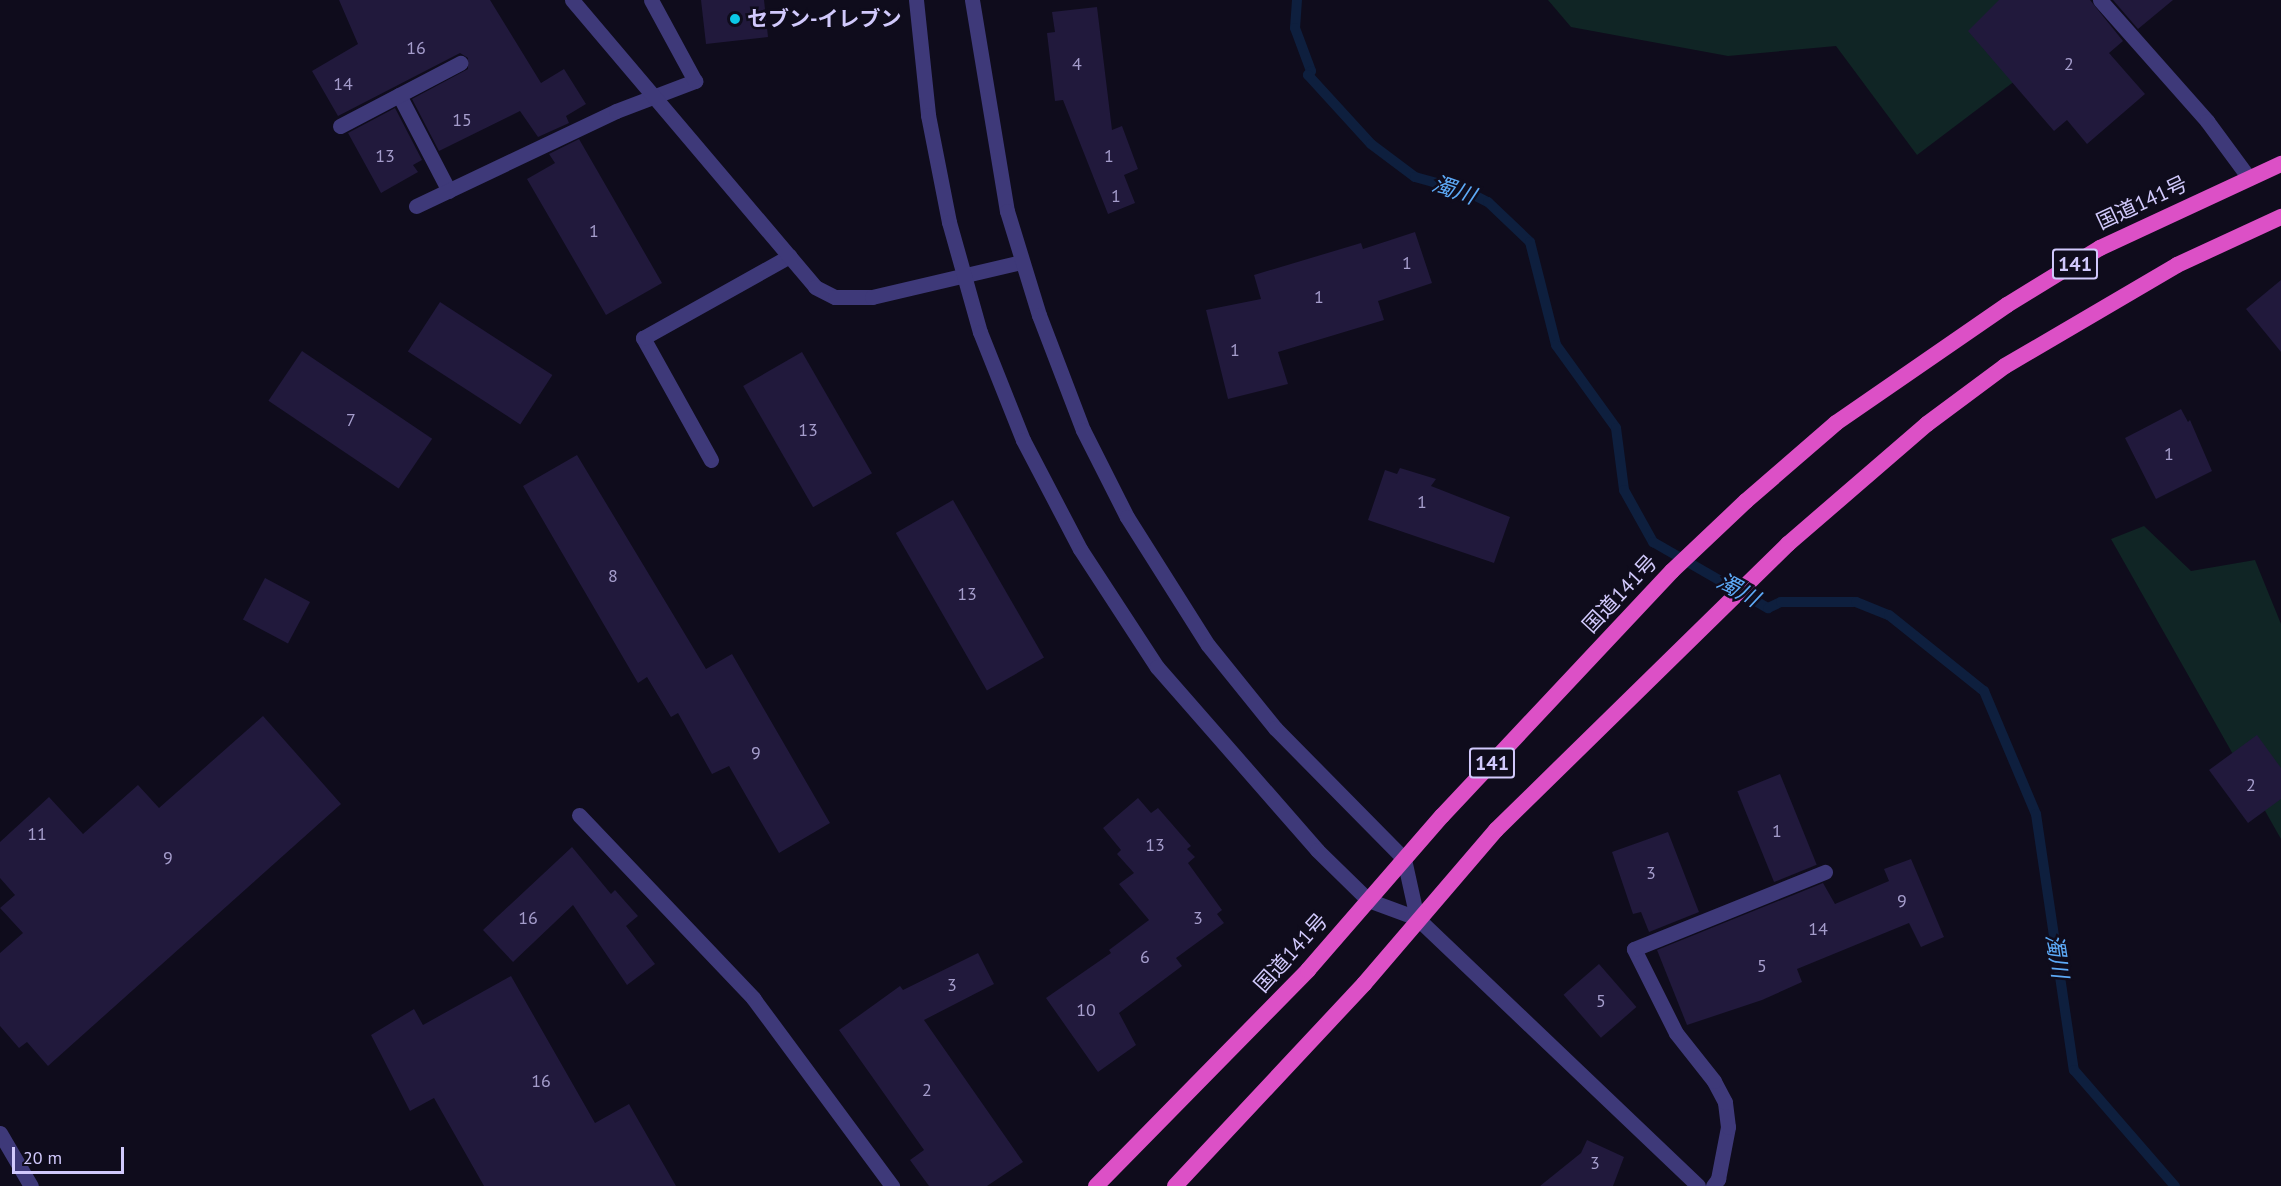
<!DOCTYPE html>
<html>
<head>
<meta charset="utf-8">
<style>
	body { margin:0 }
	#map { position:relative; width:2281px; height:1186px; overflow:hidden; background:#0f0c1c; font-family:"PT Sans","Noto Sans JP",sans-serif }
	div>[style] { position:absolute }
	.green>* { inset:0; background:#102525 }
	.stream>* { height:10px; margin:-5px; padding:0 5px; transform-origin:5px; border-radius:5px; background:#0e1f3e }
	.building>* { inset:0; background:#21193c; transform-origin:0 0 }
	.minor>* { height:15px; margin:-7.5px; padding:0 7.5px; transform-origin:7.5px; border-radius:7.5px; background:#3e3979 }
	.tertiary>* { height:15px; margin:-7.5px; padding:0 7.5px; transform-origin:7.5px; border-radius:7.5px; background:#3e3979 }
	.trunk>* { height:16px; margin:-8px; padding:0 8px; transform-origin:8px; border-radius:8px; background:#dc50c6 }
	.dots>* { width:16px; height:16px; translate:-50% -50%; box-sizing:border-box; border:3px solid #0f0c1c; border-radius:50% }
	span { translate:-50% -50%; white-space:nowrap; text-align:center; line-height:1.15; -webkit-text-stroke:5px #0f0c1c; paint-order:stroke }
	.number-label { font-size:18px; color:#a59dcc }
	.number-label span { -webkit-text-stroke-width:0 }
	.shield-label span { padding:2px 4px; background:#0f0c1c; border:2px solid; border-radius:4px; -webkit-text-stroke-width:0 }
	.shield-label { font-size:20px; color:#d1c9fc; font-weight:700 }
	.poi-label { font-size:21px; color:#d1c9fc; font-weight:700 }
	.left { translate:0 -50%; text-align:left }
	.street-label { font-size:21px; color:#d1c9fc }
	.water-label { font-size:22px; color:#5daaf7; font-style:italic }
	.scale { position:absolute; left:12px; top:1147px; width:112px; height:27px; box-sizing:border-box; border:3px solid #d1c9fc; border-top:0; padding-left:8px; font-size:18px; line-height:21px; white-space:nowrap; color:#d1c9fc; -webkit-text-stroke:4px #0f0c1c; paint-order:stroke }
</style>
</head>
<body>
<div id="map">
	<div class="green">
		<div style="clip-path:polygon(1548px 0,2043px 0,2073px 37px,1917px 155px,1836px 46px,1728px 56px,1571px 27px)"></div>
		<div style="clip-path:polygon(2144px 526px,2191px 571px,2255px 560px,2281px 624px,2281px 839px,2111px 539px)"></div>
	</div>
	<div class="stream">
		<div style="left:1297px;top:0;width:28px;rotate:94deg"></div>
		<div style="left:1295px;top:28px;width:46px;rotate:69.6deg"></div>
		<div style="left:1311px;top:71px;width:5px;rotate:127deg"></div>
		<div style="left:1308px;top:75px;width:93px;rotate:47.6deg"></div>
		<div style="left:1371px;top:144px;width:55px;rotate:36.9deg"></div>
		<div style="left:1415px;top:177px;width:53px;rotate:15.4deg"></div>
		<div style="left:1466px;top:191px;width:25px;rotate:27deg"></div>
		<div style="left:1488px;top:202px;width:58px;rotate:43.6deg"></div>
		<div style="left:1530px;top:242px;width:106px;rotate:75.8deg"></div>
		<div style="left:1556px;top:345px;width:102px;rotate:54.1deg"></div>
		<div style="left:1616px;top:428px;width:63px;rotate:82.6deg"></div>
		<div style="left:1624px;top:490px;width:60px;rotate:60.9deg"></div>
		<div style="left:1653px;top:542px;width:133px;rotate:29.9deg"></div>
		<div style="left:1768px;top:608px;width:14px;rotate:-25deg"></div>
		<div style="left:1781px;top:602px;width:75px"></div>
		<div style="left:1856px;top:602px;width:35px;rotate:22deg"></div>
		<div style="left:1889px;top:615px;width:122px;rotate:38.7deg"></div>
		<div style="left:1984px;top:691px;width:134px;rotate:67.1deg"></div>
		<div style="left:2036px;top:814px;width:259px;rotate:81.6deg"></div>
		<div style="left:2074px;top:1070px;width:154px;rotate:49deg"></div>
	</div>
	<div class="building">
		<div style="clip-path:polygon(339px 0,490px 0,541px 83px,564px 69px,586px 104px,566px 116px,569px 123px,538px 137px,520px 111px,439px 151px,412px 99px,468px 69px,468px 58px,460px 53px,338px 116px,312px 71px,358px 44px)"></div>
		<div style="clip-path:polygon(701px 0,764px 0,768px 37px,706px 44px)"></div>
		<div style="clip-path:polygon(1999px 0,2090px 0,2123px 41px,2109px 53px,2145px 94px,2087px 144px,2067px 120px,2054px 131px,1968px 31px)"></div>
		<div style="clip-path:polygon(2113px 0,2173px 0,2138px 29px)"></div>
		<div style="clip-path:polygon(1097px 7px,1112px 130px,1122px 126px,1138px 169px,1124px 175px,1135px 203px,1108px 214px,1063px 100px,1055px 101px,1047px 33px,1055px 32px,1052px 12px)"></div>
		<div style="clip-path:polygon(395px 108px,422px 160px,413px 165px,418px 172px,381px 193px,348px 133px)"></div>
		<div style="clip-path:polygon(579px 139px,662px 283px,606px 315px,527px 179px,555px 163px,549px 154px)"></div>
		<div style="clip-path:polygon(1415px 232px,1432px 283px,1378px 301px,1384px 320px,1278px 352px,1288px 384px,1228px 399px,1206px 310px,1261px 299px,1254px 275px,1361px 243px,1363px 249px)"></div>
		<div style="clip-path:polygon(2281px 280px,2281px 352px,2246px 309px)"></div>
		<div style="left:440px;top:302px;width:134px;height:59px;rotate:33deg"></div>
		<div style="left:302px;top:351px;width:157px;height:60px;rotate:34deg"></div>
		<div style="left:802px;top:352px;width:140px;height:68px;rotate:60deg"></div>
		<div style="clip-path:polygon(2181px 409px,2188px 422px,2190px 420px,2212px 471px,2156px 499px,2125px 438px)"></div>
		<div style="clip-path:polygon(577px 455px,706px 669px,732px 654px,830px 823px,779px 853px,729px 766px,712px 774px,678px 713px,671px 717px,647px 677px,638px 683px,523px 486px)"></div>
		<div style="clip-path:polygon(1400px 468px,1436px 479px,1431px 486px,1510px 517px,1494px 563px,1368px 520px,1385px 470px,1397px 474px)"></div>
		<div style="left:953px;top:500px;width:182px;height:66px;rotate:60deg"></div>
		<div style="left:265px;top:578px;width:51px;height:47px;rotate:28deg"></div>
		<div style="clip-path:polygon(263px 716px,341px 804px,48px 1066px,27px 1042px,19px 1048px,0 1026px,0 953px,23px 933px,0 908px,15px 895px,0 878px,0 842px,49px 797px,83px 834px,138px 785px,159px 808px)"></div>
		<div style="clip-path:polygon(2257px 735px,2281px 768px,2281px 799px,2248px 823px,2209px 770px)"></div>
		<div style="left:1780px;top:774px;width:98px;height:46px;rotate:68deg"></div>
		<div style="clip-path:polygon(1138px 798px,1151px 813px,1158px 808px,1191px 846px,1187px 849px,1195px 857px,1188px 863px,1222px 910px,1217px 914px,1224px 923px,1176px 958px,1182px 966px,1119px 1013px,1136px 1045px,1098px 1072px,1046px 998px,1111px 953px,1109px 950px,1149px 920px,1119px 884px,1134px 873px,1117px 854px,1121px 850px,1103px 828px)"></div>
		<div style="clip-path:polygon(1668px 832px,1699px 912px,1649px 932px,1641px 912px,1633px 914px,1612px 852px)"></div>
		<div style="clip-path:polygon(572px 847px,611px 894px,615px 890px,638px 916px,626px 926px,655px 964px,627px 985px,573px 905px,513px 962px,483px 930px)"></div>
		<div style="clip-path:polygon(1911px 859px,1944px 937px,1921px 947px,1909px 923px,1797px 969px,1802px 982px,1762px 1000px,1687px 1025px,1657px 950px,1823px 883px,1835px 904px,1889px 881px,1884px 869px)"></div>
		<div style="clip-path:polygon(978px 953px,994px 984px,924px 1020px,1023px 1162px,987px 1186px,929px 1186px,910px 1160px,924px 1150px,839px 1030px,900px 986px,903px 990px)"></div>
		<div style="left:1599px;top:964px;width:57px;height:47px;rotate:49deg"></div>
		<div style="clip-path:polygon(511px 976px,595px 1123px,629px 1104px,676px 1186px,484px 1186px,434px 1098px,410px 1111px,371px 1035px,414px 1009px,423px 1025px)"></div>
		<div style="clip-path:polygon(1587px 1140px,1624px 1157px,1613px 1186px,1540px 1186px,1581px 1153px)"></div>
	</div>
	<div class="minor">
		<div style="left:2100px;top:0;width:162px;rotate:48.5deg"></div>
		<div style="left:2207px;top:121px;width:71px;rotate:53.6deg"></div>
		<div style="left:399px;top:95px;width:108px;rotate:62.5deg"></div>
		<div style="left:340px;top:126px;width:136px;rotate:-27.7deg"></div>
		<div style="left:416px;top:206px;width:221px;rotate:-25.4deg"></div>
		<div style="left:616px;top:111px;width:85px;rotate:-20.8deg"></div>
		<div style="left:695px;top:81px;width:92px;rotate:-118.5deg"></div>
		<div style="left:711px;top:460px;width:140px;rotate:-119.1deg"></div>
		<div style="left:643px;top:338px;width:168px;rotate:-29.2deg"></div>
		<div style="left:579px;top:815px;width:253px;rotate:46.4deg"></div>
		<div style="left:753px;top:998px;width:234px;rotate:53.5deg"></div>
		<div style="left:1417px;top:918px;width:388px;rotate:43.6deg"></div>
		<div style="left:0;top:1133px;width:61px;rotate:59.7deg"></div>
		<div style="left:1713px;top:1186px;width:9px;rotate:-54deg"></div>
		<div style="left:1718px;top:1179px;width:53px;rotate:-79.1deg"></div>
		<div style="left:1728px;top:1127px;width:25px;rotate:-97deg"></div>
		<div style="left:1725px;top:1102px;width:24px;rotate:-118deg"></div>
		<div style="left:1714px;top:1081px;width:61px;rotate:-128.4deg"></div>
		<div style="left:1676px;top:1033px;width:94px;rotate:-116.6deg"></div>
		<div style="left:1634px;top:949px;width:206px;rotate:-22deg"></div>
	</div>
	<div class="tertiary">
		<div style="left:572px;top:0;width:376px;rotate:49.7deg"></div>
		<div style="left:815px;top:287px;width:22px;rotate:27deg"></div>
		<div style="left:835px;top:297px;width:37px"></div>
		<div style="left:872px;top:297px;width:153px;rotate:-13.2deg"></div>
		<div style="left:916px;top:0;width:116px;rotate:84deg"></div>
		<div style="left:928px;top:115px;width:109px;rotate:78.9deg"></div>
		<div style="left:949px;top:222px;width:114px;rotate:74.3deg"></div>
		<div style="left:980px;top:332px;width:116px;rotate:68.3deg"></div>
		<div style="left:1023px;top:440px;width:123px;rotate:62.4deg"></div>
		<div style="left:1080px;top:549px;width:141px;rotate:56.9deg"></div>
		<div style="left:1157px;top:667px;width:243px;rotate:48.8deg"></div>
		<div style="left:1317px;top:850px;width:71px;rotate:44.4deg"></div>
		<div style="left:1368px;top:900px;width:52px;rotate:20.2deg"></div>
		<div style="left:972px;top:0;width:214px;rotate:80.6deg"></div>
		<div style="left:1007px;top:211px;width:109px;rotate:72.9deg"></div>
		<div style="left:1039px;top:315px;width:123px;rotate:69.1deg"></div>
		<div style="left:1083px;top:430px;width:97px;rotate:63.2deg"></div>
		<div style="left:1127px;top:517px;width:151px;rotate:57.7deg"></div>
		<div style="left:1208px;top:645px;width:107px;rotate:51.1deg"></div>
		<div style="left:1275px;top:728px;width:184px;rotate:45.4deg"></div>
		<div style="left:1404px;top:859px;width:60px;rotate:77.6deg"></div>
	</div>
	<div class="trunk">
		<div style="left:1096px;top:1186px;width:303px;rotate:-45.5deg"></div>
		<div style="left:1308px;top:970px;width:204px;rotate:-49deg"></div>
		<div style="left:1442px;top:816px;width:336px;rotate:-46.8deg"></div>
		<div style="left:1672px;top:571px;width:102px;rotate:-43.4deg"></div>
		<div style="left:1746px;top:501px;width:119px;rotate:-40.9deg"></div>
		<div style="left:1836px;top:423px;width:208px;rotate:-34.6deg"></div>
		<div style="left:2007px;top:305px;width:109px;rotate:-31.5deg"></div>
		<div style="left:2100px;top:248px;width:200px;rotate:-24.9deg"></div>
		<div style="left:1175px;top:1186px;width:277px;rotate:-46.9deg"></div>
		<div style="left:1364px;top:984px;width:203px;rotate:-49.4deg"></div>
		<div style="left:1496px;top:830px;width:409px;rotate:-44.4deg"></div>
		<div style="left:1788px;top:544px;width:184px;rotate:-40.8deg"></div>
		<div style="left:1927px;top:424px;width:97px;rotate:-36.6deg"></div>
		<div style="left:2005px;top:366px;width:199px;rotate:-30.4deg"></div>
		<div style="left:2177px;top:265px;width:115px;rotate:-24.8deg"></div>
	</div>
	<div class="dots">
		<div style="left:735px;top:19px;background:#0bc8e7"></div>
	</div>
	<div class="number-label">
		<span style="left:416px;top:48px">16</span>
		<span style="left:1077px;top:64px">4</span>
		<span style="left:2069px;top:64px">2</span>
		<span style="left:343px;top:84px">14</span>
		<span style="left:462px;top:120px">15</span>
		<span style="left:385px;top:156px">13</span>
		<span style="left:1109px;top:156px">1</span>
		<span style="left:1116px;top:196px">1</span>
		<span style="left:594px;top:231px">1</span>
		<span style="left:1407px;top:263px">1</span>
		<span style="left:1319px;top:297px">1</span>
		<span style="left:1235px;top:350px">1</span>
		<span style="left:351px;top:420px">7</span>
		<span style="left:808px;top:430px">13</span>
		<span style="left:2169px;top:454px">1</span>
		<span style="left:1422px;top:502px">1</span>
		<span style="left:613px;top:576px">8</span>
		<span style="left:967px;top:594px">13</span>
		<span style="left:756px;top:753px">9</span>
		<span style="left:2251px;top:785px">2</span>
		<span style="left:1777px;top:831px">1</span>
		<span style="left:37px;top:834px">11</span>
		<span style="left:1155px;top:845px">13</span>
		<span style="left:168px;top:858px">9</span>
		<span style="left:1651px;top:873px">3</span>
		<span style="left:1902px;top:901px">9</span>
		<span style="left:528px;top:918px">16</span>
		<span style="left:1198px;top:918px">3</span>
		<span style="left:1818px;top:929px">14</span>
		<span style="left:1145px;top:957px">6</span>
		<span style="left:1762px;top:966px">5</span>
		<span style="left:952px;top:985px">3</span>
		<span style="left:1601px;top:1001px">5</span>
		<span style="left:1086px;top:1010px">10</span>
		<span style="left:541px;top:1081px">16</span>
		<span style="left:927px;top:1090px">2</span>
		<span style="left:1595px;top:1163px">3</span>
	</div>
	<div class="shield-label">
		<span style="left:2075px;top:264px">141</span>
		<span style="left:1492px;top:763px">141</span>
	</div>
	<div class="poi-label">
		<span class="left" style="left:747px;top:19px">セブン-イレブン</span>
	</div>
	<div class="street-label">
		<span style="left:2142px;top:203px;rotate:-25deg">国道141号</span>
		<span style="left:1620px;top:594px;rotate:-47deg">国道141号</span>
		<span style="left:1291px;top:953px;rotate:-48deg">国道141号</span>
	</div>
	<div class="water-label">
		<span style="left:1454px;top:190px;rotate:19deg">濁川</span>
		<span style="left:1738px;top:590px;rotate:29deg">濁川</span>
		<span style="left:2057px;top:956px;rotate:81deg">濁川</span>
	</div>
	<div class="scale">20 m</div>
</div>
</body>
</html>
